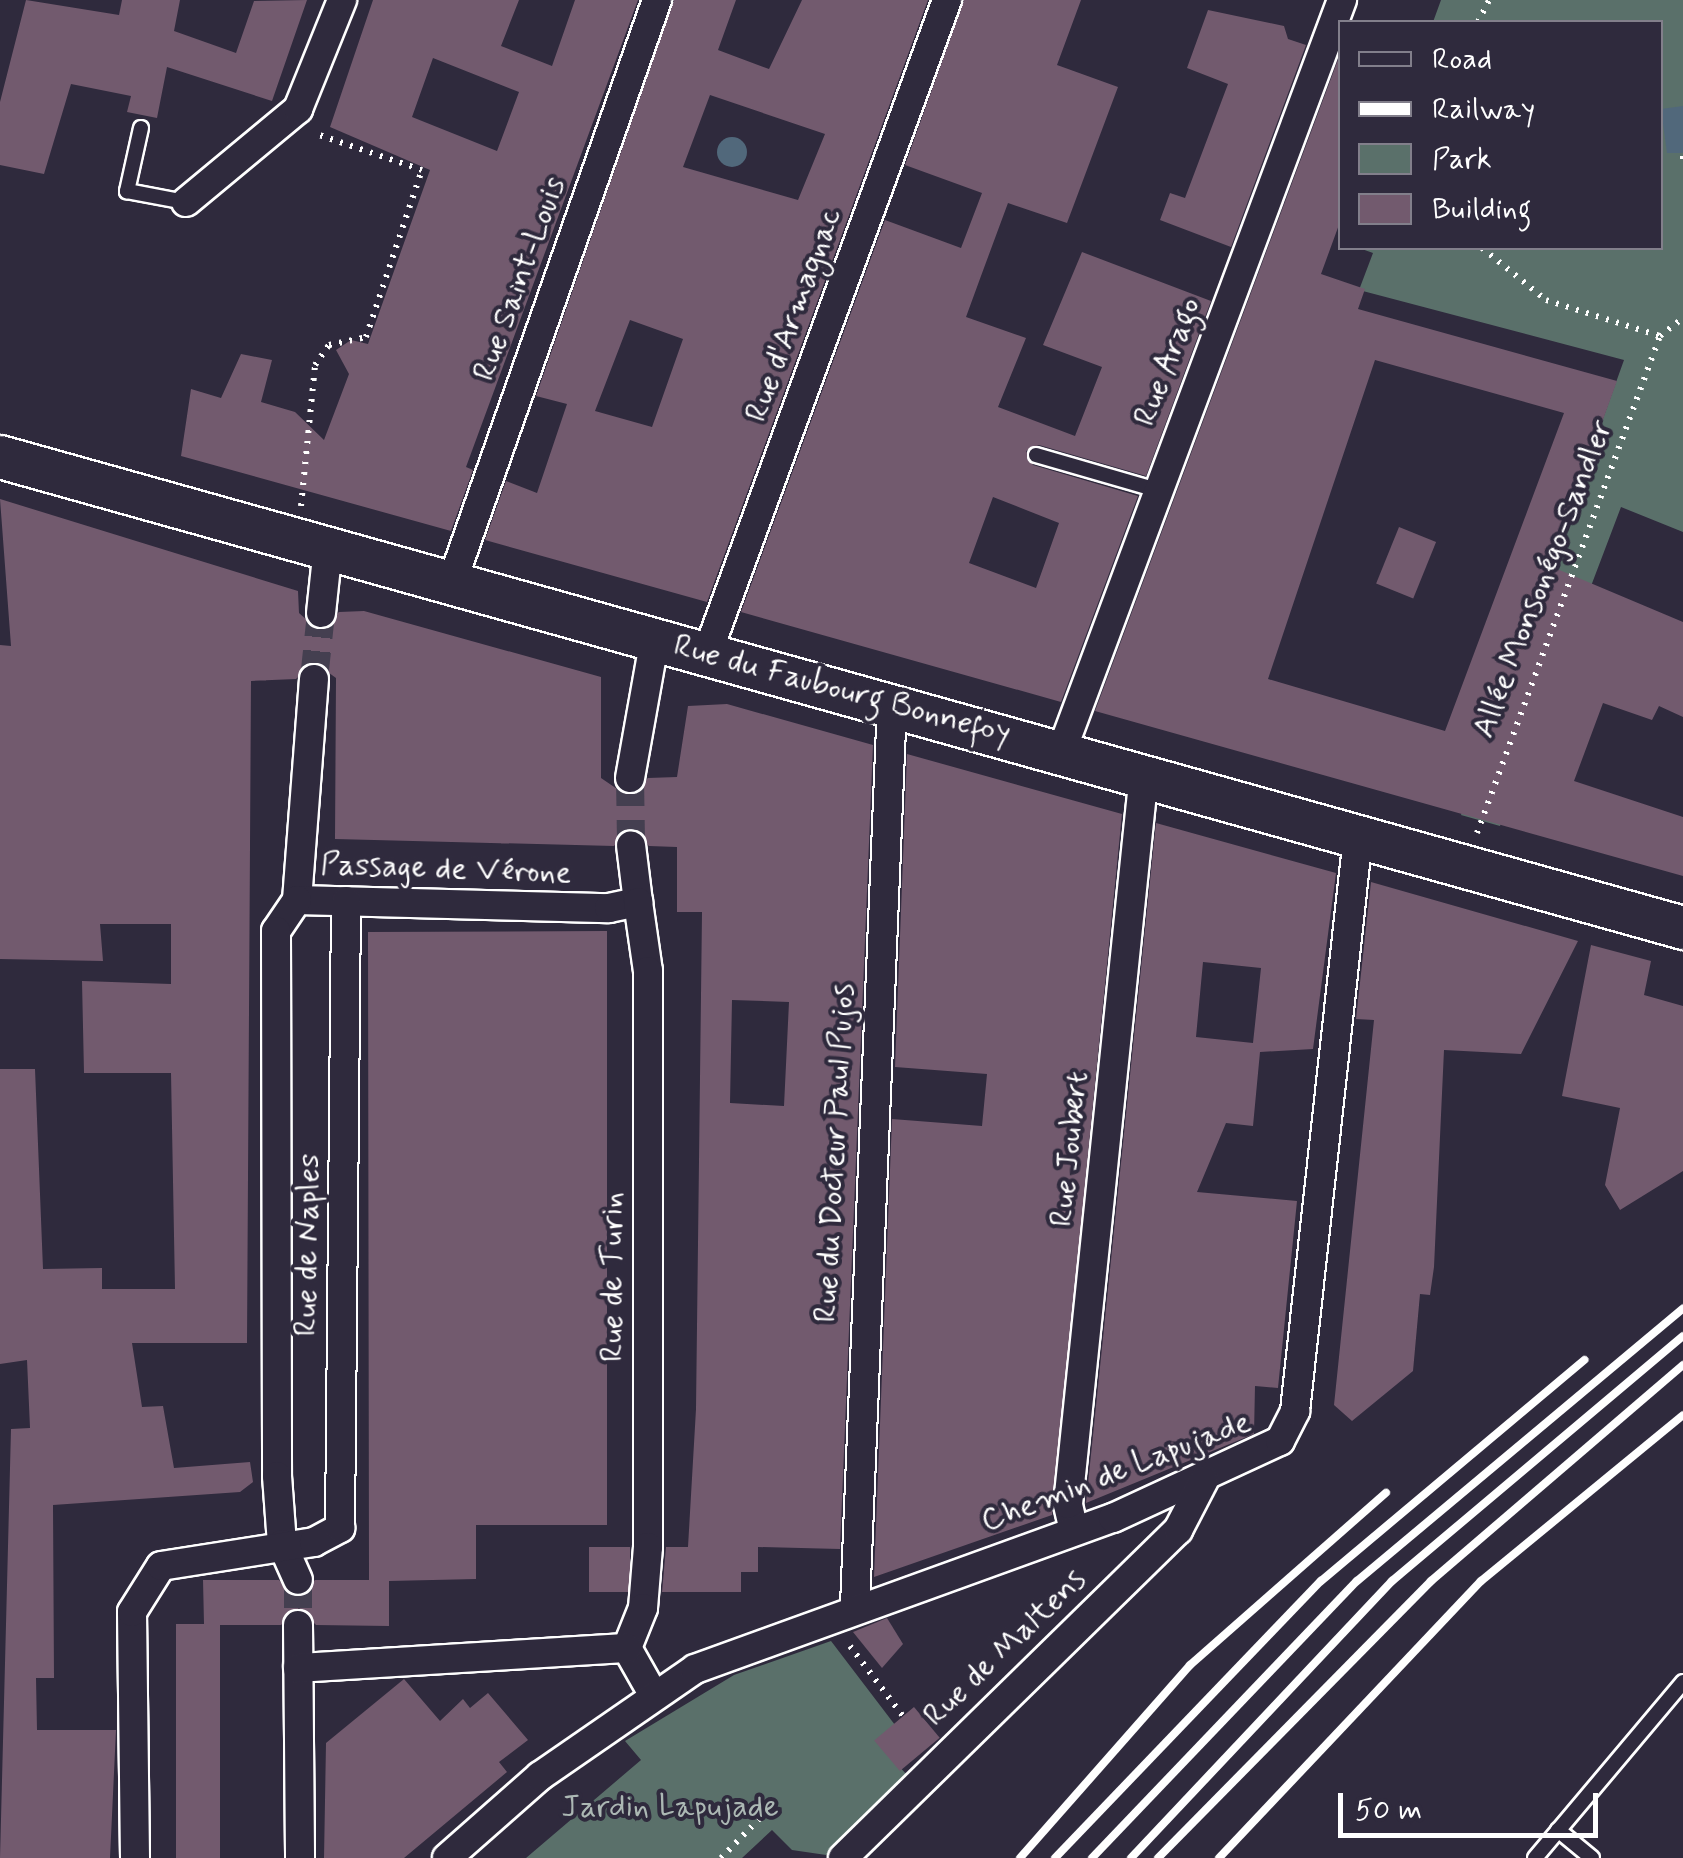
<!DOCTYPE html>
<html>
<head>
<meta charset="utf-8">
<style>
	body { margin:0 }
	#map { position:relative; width:1683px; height:1858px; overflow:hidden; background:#2f2a3d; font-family:Mynerve,sans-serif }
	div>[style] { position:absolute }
	.green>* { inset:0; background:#5a706a }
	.water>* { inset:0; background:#51687b }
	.round { border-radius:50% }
	.building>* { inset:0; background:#725a6e; transform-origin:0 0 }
	.street-tunnel>* { height:28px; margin-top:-14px; transform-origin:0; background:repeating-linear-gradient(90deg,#443f50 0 28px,transparent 0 42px) }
	.path>* { height:6px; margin-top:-3px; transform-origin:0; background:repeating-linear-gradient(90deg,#fff 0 2.5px,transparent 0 10.5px) }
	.roads { filter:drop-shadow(2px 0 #fff) drop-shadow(-2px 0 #fff) drop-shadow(0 2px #fff) drop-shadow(0 -2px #fff) }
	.lane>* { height:14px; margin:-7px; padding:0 7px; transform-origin:7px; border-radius:7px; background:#2f2a3d }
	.street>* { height:28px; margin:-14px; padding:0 14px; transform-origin:14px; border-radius:14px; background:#2f2a3d }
	.primary>* { height:42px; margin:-21px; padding:0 21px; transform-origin:21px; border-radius:21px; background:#2f2a3d }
	.rail>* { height:8px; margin:-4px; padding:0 4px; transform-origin:4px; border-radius:4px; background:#fff }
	span { translate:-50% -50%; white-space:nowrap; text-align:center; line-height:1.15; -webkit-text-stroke:8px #2f2a3d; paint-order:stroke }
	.street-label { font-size:32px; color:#fff }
	.park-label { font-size:32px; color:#acb8b4 }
	.legend { position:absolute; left:1338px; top:20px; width:325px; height:230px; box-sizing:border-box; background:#2f2a3d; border:2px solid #827f8b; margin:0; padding:12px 18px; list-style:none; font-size:30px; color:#fff }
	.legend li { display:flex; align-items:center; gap:20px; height:50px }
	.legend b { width:50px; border:2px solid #827f8b }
	.scale { position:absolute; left:1338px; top:1793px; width:260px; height:45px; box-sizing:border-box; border:5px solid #fff; border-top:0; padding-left:12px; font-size:30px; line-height:35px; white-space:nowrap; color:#fff; -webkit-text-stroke:8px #2f2a3d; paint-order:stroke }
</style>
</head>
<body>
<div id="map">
	<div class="green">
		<div style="clip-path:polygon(1441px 0,1683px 0,1683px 532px,1621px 507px,1500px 826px,1461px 815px,1624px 360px,1359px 290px,1373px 253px,1359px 248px,1660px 248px,1660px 22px,1433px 22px)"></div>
		<div style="clip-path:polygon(831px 1641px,895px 1725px,877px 1743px,909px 1777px,833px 1856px,792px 1850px,772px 1830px,742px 1858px,526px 1858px,641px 1760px,625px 1741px,734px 1675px)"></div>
	</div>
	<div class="water">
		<div style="clip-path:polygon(1683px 106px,1683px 153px,1667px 153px,1661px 109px)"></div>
		<div class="round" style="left:717px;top:137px;width:30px;height:30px"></div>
	</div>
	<div class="building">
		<div style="clip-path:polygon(26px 0,119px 15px,122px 0,180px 0,174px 31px,236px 53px,254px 1px,307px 0,272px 101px,167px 67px,157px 118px,127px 112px,131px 96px,71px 84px,44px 174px,0 165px,0 102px)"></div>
		<div style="clip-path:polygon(evenodd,373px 0,519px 0,501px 46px,552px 66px,575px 0,638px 0,466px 467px,473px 470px,451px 531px,181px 456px,191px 389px,221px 398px,241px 354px,272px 360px,261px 402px,295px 412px,324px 440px,349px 374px,336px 350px,351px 340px,368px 344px,430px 170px,330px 127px,373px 0,433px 58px,519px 92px,497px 151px,412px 117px,433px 58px)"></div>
		<div style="clip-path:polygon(evenodd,674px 0,736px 0,718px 50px,769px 69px,802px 0,928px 0,707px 602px,485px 540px,506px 481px,537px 493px,567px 404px,536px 396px,674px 0,710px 95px,825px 134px,798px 200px,683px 167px,710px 95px,674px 0,630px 320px,683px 339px,652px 427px,595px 411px,630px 320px)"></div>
		<div style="clip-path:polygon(evenodd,964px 0,1081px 0,1057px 65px,1118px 87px,1067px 223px,1008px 203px,981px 276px,966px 317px,1026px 338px,998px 407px,1075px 436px,1102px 367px,1043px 345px,1082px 252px,1211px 301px,1146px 476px,1039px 445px,1026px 451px,1033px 465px,1138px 496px,1061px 702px,741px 612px,885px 220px,961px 248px,982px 193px,905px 165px,964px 0,993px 497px,1059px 523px,1036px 588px,969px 563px,993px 497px)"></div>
		<div style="clip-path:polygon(1208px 10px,1284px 26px,1288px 39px,1306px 45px,1231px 247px,1160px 220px,1170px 193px,1185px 198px,1228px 84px,1187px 68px)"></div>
		<div style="clip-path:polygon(evenodd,1339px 57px,1340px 222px,1321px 274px,1365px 289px,1358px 309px,1617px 381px,1550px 566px,1683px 622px,1683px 717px,1659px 706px,1652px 720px,1603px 703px,1574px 781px,1683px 817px,1683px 876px,1095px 711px,1339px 57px,1375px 360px,1564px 413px,1445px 731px,1268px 679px,1375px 360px)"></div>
		<div style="clip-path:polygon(evenodd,0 499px,298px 591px,299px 613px,318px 630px,339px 612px,364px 611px,601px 677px,601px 778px,626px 795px,648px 778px,677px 777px,688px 706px,727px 704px,873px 745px,840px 1549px,758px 1547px,758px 1572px,741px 1572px,741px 1592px,662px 1592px,666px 1547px,688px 1547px,696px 1409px,702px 912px,677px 912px,677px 847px,649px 846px,630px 828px,614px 846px,335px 839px,336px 678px,314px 662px,296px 679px,251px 681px,247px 1343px,132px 1343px,142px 1407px,163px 1406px,174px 1468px,250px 1462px,253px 1482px,240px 1492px,53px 1505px,54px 1678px,36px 1678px,37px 1730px,116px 1730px,110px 1858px,0 1858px,11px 1429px,30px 1428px,27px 1360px,0 1364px,0 1069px,35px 1069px,43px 1269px,102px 1268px,102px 1289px,175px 1289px,171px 1073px,84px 1073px,82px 981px,171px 984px,171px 924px,100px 924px,103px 961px,0 959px,0 645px,11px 646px,0 499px,732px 1000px,789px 1002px,784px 1106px,730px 1103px,732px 1000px)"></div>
		<div style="left:1399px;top:527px;width:40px;height:61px;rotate:22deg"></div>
		<div style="clip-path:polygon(907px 754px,1122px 814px,1052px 1515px,874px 1577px,892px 1119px,982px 1126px,987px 1074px,895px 1067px)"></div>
		<div style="clip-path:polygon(evenodd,1156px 823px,1336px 873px,1313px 1049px,1260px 1052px,1253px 1126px,1226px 1123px,1197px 1192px,1297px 1201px,1278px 1388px,1255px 1386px,1254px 1434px,1086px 1503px,1156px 823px,1203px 962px,1261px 968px,1253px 1043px,1196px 1037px,1203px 962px)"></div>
		<div style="clip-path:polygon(1371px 882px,1578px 941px,1521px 1054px,1444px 1050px,1434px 1267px,1430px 1295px,1420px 1294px,1413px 1371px,1352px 1421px,1334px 1405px,1374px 1020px,1356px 1019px)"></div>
		<div style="clip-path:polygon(607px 931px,607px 1525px,476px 1525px,476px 1579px,389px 1581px,389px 1626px,316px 1625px,299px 1608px,281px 1625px,220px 1625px,220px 1858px,176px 1858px,176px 1624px,204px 1624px,203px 1580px,279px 1580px,297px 1597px,315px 1580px,369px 1580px,368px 932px)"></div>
		<div style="clip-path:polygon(1591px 945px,1651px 961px,1644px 995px,1683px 1006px,1683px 1171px,1620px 1210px,1605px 1185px,1620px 1108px,1562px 1096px)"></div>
		<div style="left:589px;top:1547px;width:41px;height:45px"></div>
		<div style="clip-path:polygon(887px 1618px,903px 1644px,882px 1668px,853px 1632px)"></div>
		<div style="clip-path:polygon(404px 1679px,440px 1721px,463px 1699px,470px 1708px,488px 1693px,528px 1740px,499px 1762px,507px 1772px,404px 1858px,324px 1858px,326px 1743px)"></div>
		<div style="left:914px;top:1707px;width:40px;height:52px;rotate:50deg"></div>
	</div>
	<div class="street-tunnel">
		<div style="left:314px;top:679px;width:66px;rotate:-83.9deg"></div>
		<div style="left:630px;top:778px;width:67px;rotate:89.1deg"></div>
		<div style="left:298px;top:1580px;width:45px;rotate:90deg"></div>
	</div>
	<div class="path">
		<div style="left:1478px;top:22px;width:25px;rotate:-63deg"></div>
		<div style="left:1683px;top:156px;width:10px;rotate:90deg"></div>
		<div style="left:1482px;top:248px;width:82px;rotate:39.1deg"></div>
		<div style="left:1546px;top:300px;width:120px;rotate:17.5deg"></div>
		<div style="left:301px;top:506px;width:142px;rotate:-84.3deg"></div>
		<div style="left:315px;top:365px;width:24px;rotate:-55deg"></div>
		<div style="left:329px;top:345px;width:38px;rotate:-12deg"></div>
		<div style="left:366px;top:337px;width:176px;rotate:-71.5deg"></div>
		<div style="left:422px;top:170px;width:112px;rotate:-161.2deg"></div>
		<div style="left:1477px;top:833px;width:530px;rotate:-69.79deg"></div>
		<div style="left:1660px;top:336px;width:29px;rotate:-38deg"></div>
		<div style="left:850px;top:1646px;width:88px;rotate:52.9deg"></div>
		<div style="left:721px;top:1858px;width:56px;rotate:-45.7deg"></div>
	</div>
	<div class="roads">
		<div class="lane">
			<div style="left:141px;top:128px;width:65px;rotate:102.5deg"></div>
			<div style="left:127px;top:191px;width:60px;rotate:10.6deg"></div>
			<div style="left:1036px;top:455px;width:126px;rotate:16.1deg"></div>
			<div style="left:1558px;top:1830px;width:44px;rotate:39.5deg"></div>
			<div style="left:1535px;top:1858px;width:230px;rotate:-49.9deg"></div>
		</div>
		<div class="street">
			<div style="left:186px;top:202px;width:146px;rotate:-39.7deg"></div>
			<div style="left:298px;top:109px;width:118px;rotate:-68deg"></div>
			<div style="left:452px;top:582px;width:617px;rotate:-70.6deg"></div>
			<div style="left:321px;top:613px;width:65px;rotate:-83.9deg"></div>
			<div style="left:707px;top:654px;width:697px;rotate:-69.85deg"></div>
			<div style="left:314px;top:679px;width:222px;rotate:94.4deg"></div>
			<div style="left:297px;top:900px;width:312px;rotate:1.5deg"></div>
			<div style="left:609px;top:908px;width:30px;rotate:-12deg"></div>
			<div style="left:638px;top:902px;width:57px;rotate:-97deg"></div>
			<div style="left:1062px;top:750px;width:801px;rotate:-69.53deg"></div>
			<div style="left:630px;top:778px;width:142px;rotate:-79.9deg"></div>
			<div style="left:297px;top:900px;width:37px;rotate:124deg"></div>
			<div style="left:276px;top:931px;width:545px;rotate:89.89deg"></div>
			<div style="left:277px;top:1476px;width:68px;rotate:85.8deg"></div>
			<div style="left:282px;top:1544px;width:39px;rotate:66deg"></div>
			<div style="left:638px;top:902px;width:70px;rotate:81.8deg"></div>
			<div style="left:648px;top:971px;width:576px;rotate:90deg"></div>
			<div style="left:648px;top:1547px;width:61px;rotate:94.7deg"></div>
			<div style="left:643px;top:1608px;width:43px;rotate:111.8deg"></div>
			<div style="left:627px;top:1648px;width:53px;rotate:60.5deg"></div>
			<div style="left:1074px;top:1531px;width:28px;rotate:-103deg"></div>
			<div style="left:1068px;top:1504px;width:734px;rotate:-84.06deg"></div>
			<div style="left:855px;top:1605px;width:901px;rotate:-87.65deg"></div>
			<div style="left:298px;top:1625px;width:233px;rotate:89.5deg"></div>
			<div style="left:298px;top:1668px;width:330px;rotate:-3.5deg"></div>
			<div style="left:135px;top:1858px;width:246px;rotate:-90.7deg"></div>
			<div style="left:132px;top:1612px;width:54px;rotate:-57.8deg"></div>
			<div style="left:161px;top:1566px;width:155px;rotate:-8.9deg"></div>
			<div style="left:314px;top:1542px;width:30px;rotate:-28deg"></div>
			<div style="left:340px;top:1528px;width:627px;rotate:-89.45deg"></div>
			<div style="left:447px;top:1858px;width:124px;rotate:-41.4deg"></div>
			<div style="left:540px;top:1776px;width:188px;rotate:-34.6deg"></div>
			<div style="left:695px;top:1669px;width:444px;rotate:-19.9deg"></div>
			<div style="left:1113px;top:1518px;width:184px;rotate:-24.8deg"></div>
			<div style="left:1280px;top:1441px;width:34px;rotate:-63deg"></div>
			<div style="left:1295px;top:1411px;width:577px;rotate:-83.74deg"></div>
			<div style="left:843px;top:1858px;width:469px;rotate:-44.4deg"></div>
			<div style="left:1178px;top:1530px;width:56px;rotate:-62.5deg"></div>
		</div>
		<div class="primary">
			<div style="left:0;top:457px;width:1748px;rotate:15.63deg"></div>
		</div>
	</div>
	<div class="rail">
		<div style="left:1020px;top:1858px;width:257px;rotate:-48.6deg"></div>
		<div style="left:1190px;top:1665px;width:261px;rotate:-41.3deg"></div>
		<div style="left:1055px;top:1858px;width:384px;rotate:-46.2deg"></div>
		<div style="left:1321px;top:1581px;width:344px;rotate:-40deg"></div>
		<div style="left:1092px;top:1858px;width:383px;rotate:-46.3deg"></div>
		<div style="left:1357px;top:1581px;width:425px;rotate:-39.9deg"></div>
		<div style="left:1131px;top:1858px;width:381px;rotate:-46.7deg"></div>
		<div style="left:1392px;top:1581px;width:380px;rotate:-40.1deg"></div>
		<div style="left:1158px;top:1858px;width:389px;rotate:-45.4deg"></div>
		<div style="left:1431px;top:1581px;width:332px;rotate:-40.6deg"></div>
		<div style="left:1219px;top:1858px;width:381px;rotate:-46.6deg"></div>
		<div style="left:1481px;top:1581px;width:261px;rotate:-39.4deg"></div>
	</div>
	<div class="street-label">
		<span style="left:520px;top:279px;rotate:-70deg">Rue Saint-Louis</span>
		<span style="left:794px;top:315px;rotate:-70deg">Rue d'Armagnac</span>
		<span style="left:1168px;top:362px;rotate:-69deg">Rue Arago</span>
		<span style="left:1543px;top:579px;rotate:-69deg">Allée Monsonégo-Sandler</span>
		<span style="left:842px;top:690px;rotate:15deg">Rue du Faubourg Bonnefoy</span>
		<span style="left:446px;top:869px;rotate:2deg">Passage de Vérone</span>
		<span style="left:1070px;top:1149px;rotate:-84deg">Rue Joubert</span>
		<span style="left:835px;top:1153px;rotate:-87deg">Rue du Docteur Paul Pujos</span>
		<span style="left:308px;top:1245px;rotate:-89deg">Rue de Naples</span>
		<span style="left:613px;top:1277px;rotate:-90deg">Rue de Turin</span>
		<span style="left:1116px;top:1472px;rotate:-21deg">Chemin de Lapujade</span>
		<span style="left:1005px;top:1648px;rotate:-44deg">Rue de Maltens</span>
	</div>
	<div class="park-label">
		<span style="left:670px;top:1807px">Jardin Lapujade</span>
	</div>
	<ul class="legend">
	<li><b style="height:12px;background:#2f2a3d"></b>Road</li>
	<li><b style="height:12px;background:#fff"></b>Railway</li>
	<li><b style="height:28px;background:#5a706a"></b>Park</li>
	<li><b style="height:28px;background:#725a6e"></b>Building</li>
	</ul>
	<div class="scale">50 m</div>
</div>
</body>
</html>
